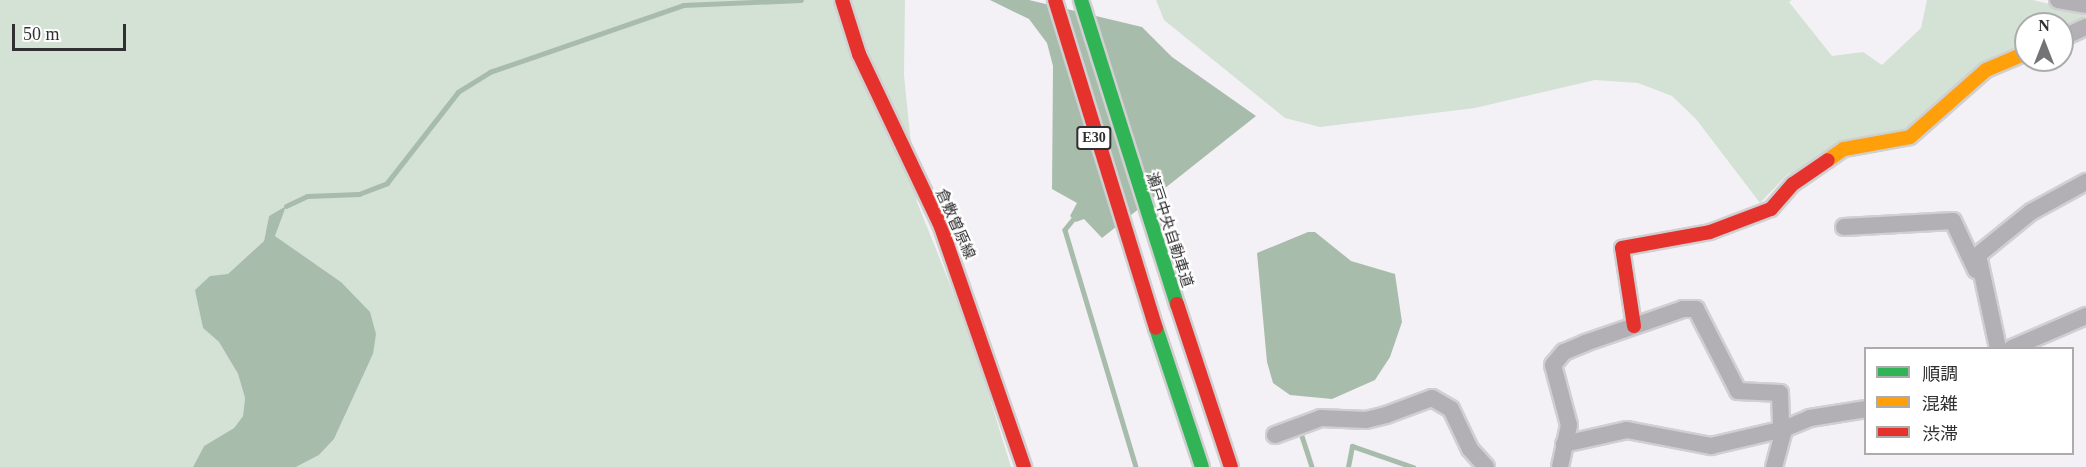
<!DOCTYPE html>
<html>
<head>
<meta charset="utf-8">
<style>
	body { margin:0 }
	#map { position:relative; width:2086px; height:467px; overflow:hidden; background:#f3f1f5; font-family:"Times New Roman","Noto Sans JP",serif }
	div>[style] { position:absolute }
	.green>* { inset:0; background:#d4e2d6 }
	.water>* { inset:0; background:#a8bcac }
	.stream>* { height:4.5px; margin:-2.25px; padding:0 2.25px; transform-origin:2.25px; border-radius:2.25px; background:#a8bcac }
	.roads { filter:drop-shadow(2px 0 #d0cfd1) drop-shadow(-2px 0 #d0cfd1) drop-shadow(0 2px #d0cfd1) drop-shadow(0 -2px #d0cfd1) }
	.street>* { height:16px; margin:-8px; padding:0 8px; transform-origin:8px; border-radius:8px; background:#b2b0b4 }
	.fast>* { height:14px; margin:-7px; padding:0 7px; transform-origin:7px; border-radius:7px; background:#30b455 }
	.slow>* { height:14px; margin:-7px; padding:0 7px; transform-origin:7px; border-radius:7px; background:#ff9f0a }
	.jam>* { height:14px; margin:-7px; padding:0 7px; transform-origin:7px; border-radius:7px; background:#e5322d }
	span { translate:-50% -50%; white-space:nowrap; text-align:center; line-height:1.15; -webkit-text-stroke:4.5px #fff; paint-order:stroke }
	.shield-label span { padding:2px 4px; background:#fff; border:2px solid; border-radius:4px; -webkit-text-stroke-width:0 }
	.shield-label { font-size:14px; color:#302f31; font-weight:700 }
	.street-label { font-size:15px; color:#302f31 }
	.legend { position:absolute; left:1864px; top:347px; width:210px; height:108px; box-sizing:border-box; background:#fff; border:2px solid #acacad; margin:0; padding:8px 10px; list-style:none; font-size:18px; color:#302f31 }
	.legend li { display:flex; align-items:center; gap:12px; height:30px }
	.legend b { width:30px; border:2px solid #acacad }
	.north { position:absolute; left:2014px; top:12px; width:60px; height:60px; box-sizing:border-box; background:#fff; border:2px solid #acacad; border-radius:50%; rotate:0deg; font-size:16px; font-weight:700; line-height:24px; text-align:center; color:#302f31 }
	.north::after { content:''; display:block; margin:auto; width:21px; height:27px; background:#747376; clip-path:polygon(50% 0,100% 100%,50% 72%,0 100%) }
	.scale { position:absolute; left:12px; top:24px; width:114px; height:27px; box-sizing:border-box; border:3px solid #302f31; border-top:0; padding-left:8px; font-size:18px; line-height:21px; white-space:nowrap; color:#302f31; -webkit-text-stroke:4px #fff; paint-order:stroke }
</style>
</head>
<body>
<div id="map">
	<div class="green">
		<div style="clip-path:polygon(0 0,905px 0,904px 75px,917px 202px,970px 334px,1011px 467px,296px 467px,319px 455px,334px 439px,373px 354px,341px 282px,275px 236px,284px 207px,269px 216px,264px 241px,228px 275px,210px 276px,198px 297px,203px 328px,219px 342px,238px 374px,245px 398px,243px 416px,234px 428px,204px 446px,193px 467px,0 467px)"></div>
		<div style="clip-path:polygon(1156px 0,1792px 0,1789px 2px,1832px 56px,1863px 52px,1882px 65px,1921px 28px,1927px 0,2033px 0,2086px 13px,2085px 20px,2062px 30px,2062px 24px,2026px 24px,2026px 45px,1909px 127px,1787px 175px,1760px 203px,1696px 119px,1672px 96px,1638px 83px,1595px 80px,1475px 108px,1320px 127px,1285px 118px,1164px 20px)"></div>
	</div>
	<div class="water">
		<div style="clip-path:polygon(990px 0,1029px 0,1142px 27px,1172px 57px,1256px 116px,1102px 238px,1084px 219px,1076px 222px,1070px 216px,1077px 203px,1052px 189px,1053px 66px,1047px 43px,1029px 19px)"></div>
		<div style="clip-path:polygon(286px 206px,275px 236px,341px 282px,370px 312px,376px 334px,373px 354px,334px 439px,319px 455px,296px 467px,193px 467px,204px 446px,234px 428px,243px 416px,245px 398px,238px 374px,219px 342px,203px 328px,195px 290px,210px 276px,228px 274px,264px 241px,269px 216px)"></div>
		<div style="clip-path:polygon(1308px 232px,1315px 232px,1351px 261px,1395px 274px,1402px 322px,1390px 357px,1375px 380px,1332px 399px,1290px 395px,1273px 383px,1267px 362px,1257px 253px)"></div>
	</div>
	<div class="stream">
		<div style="left:286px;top:206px;width:23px;rotate:-25deg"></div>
		<div style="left:307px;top:196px;width:52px;rotate:-2.2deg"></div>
		<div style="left:359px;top:194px;width:30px;rotate:-21deg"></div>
		<div style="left:387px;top:183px;width:115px;rotate:-52deg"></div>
		<div style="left:458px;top:92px;width:38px;rotate:-32deg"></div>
		<div style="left:490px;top:72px;width:204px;rotate:-19.1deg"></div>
		<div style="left:683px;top:5px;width:118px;rotate:-2.4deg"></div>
		<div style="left:1077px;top:215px;width:19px;rotate:129deg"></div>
		<div style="left:1065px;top:230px;width:247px;rotate:73.3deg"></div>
		<div style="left:1302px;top:436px;width:33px;rotate:72deg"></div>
		<div style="left:1348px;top:467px;width:21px;rotate:-79deg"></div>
		<div style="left:1352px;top:446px;width:65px;rotate:19deg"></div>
	</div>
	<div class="roads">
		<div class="street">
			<div style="left:2058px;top:0;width:28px;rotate:10deg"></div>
			<div style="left:2062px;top:38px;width:26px;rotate:-25deg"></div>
			<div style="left:1844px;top:227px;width:109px;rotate:-3.2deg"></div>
			<div style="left:1953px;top:221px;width:54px;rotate:64.9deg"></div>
			<div style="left:1998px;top:348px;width:95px;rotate:-102.1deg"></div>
			<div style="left:1978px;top:255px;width:68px;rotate:-39.1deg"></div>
			<div style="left:2031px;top:212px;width:63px;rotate:-28.6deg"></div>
			<div style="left:2012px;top:348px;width:81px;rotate:-23.4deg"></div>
			<div style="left:1275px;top:435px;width:49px;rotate:-20.3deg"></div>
			<div style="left:1321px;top:418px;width:45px;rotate:2.5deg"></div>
			<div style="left:1366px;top:420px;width:21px;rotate:-14deg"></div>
			<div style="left:1386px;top:415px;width:49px;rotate:-20.3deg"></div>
			<div style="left:1432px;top:398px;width:22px;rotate:30deg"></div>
			<div style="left:1451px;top:409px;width:44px;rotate:64.6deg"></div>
			<div style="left:1470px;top:449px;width:24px;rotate:48deg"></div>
			<div style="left:1564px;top:444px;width:65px;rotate:-12.5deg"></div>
			<div style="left:1627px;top:430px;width:86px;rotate:10.8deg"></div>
			<div style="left:1711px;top:446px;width:75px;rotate:-13.1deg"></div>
			<div style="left:1560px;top:467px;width:43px;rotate:-77.9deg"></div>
			<div style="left:1569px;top:425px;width:62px;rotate:-104.9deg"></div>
			<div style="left:1553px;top:365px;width:17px;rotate:-50deg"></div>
			<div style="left:1564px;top:352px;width:23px;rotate:-23deg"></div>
			<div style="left:1585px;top:343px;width:104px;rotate:-19.1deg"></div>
			<div style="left:1683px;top:309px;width:13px"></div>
			<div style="left:1696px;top:309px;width:92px;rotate:62.9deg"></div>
			<div style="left:1738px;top:391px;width:42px;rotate:2.7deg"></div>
			<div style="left:1780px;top:393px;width:36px;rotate:88deg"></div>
			<div style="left:1774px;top:467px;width:39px;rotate:-75deg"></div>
			<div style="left:1784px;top:429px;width:28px;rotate:-23deg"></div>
			<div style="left:1810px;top:418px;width:57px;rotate:-9.1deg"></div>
		</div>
		<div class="fast">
			<div style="left:1081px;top:0;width:319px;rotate:72.5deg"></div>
			<div style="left:1156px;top:328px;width:146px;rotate:71.7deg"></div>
		</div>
		<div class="slow">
			<div style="left:1828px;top:160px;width:19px;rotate:-35deg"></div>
			<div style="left:1844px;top:149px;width:67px;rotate:-10.3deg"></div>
			<div style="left:1910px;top:137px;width:101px;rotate:-41.4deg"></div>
			<div style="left:1986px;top:70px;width:43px;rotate:-23deg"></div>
		</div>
		<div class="jam">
			<div style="left:842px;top:0;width:57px;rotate:72.5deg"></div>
			<div style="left:859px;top:54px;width:191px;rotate:64.6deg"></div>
			<div style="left:941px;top:227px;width:254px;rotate:70.9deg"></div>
			<div style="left:1055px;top:0;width:343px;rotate:72.9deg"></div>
			<div style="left:1177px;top:304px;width:172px;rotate:71.7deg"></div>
			<div style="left:1634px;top:326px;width:79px;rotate:-98.7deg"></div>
			<div style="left:1622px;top:248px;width:89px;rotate:-10.3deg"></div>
			<div style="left:1710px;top:232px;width:65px;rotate:-20.7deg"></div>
			<div style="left:1771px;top:209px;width:33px;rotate:-49deg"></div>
			<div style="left:1793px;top:184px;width:42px;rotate:-34.4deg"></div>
		</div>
	</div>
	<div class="shield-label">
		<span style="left:1094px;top:138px">E30</span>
	</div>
	<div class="street-label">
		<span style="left:955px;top:224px;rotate:66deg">倉敷曽原線</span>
		<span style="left:1169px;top:230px;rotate:72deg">瀬戸中央自動車道</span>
	</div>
	<ul class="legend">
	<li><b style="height:8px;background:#30b455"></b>順調</li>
	<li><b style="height:8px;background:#ff9f0a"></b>混雑</li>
	<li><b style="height:8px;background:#e5322d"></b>渋滞</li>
	</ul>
	<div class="north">N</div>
	<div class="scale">50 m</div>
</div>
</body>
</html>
